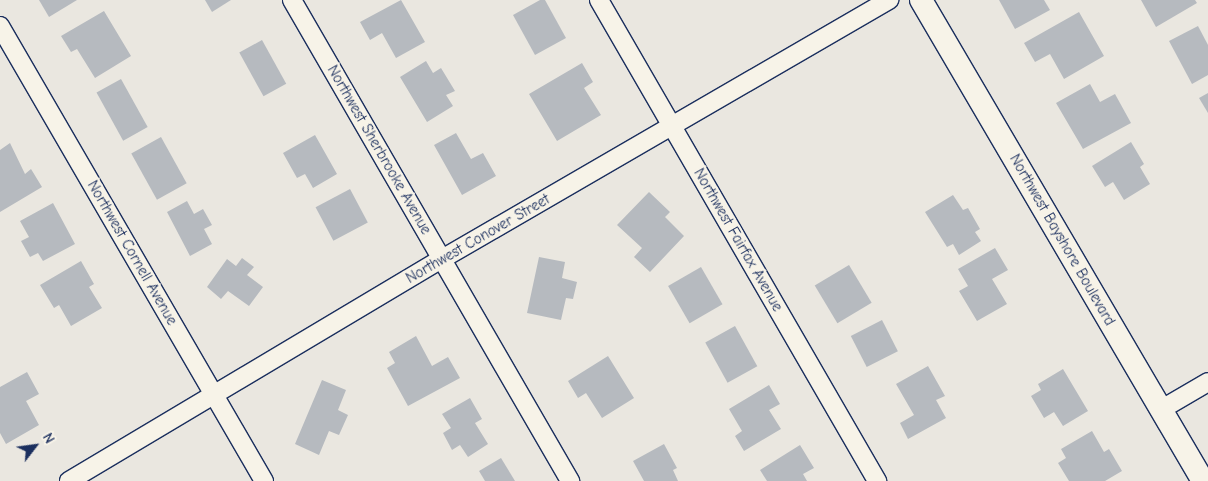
<!DOCTYPE html>
<html>
<head>
<meta charset="utf-8">
<style>
	body { margin:0 }
	#map { position:relative; width:1208px; height:481px; overflow:hidden; background:#eae7e0; font-family:"Comic Neue",sans-serif }
	div>[style] { position:absolute }
	.building>* { inset:0; background:#b6babf; transform-origin:0 0 }
	.roads { filter:drop-shadow(1px 0 #1b2f5e) drop-shadow(-1px 0 #1b2f5e) drop-shadow(0 1px #1b2f5e) drop-shadow(0 -1px #1b2f5e) }
	.minor>* { height:18px; margin:-9px; padding:0 9px; transform-origin:9px; border-radius:9px; background:#f7f3e8 }
	.major>* { height:22px; margin:-11px; padding:0 11px; transform-origin:11px; border-radius:11px; background:#f7f3e8 }
	span { translate:-50% -50%; white-space:nowrap; text-align:center; line-height:1.15; -webkit-text-stroke:4px #f7f3e8; paint-order:stroke }
	.street-label { font-size:15px; color:#1b2f5e }
	.north { position:absolute; left:10px; top:421px; width:50px; height:50px; -webkit-text-stroke:4px #f7f3e8; paint-order:stroke; rotate:60deg; font-size:14px; font-weight:700; line-height:20px; text-align:center; color:#1b2f5e }
	.north::after { content:''; display:block; margin:auto; width:18px; height:22px; background:#1b2f5e; clip-path:polygon(50% 0,100% 100%,50% 72%,0 100%) }
</style>
</head>
<body>
<div id="map">
	<div class="building">
		<div style="clip-path:polygon(39px 0,77px 0,49px 17px)"></div>
		<div style="clip-path:polygon(205px 0,231px 0,212px 12px)"></div>
		<div style="clip-path:polygon(401px 0,425px 42px,396px 58px,382px 33px,370px 40px,360px 22px)"></div>
		<div style="clip-path:polygon(540px 0,545px 0,566px 38px,535px 55px,513px 15px)"></div>
		<div style="clip-path:polygon(999px 0,1044px 0,1050px 10px,1015px 29px)"></div>
		<div style="clip-path:polygon(1141px 0,1195px 0,1197px 3px,1156px 27px)"></div>
		<div style="clip-path:polygon(104px 11px,131px 56px,95px 78px,77px 49px,71px 52px,61px 36px)"></div>
		<div style="clip-path:polygon(1079px 12px,1104px 56px,1064px 79px,1050px 54px,1035px 62px,1024px 43px)"></div>
		<div style="clip-path:polygon(1198px 26px,1208px 45px,1208px 75px,1192px 84px,1169px 41px)"></div>
		<div style="left:262px;top:40px;width:50px;height:26px;rotate:61deg"></div>
		<div style="clip-path:polygon(426px 61px,433px 73px,441px 68px,455px 91px,446px 95px,453px 106px,427px 122px,400px 77px)"></div>
		<div style="clip-path:polygon(582px 63px,593px 82px,584px 88px,601px 115px,557px 141px,529px 94px)"></div>
		<div style="left:121px;top:79px;width:55px;height:28px;rotate:61deg"></div>
		<div style="clip-path:polygon(1090px 84px,1100px 102px,1115px 94px,1131px 123px,1083px 149px,1056px 103px)"></div>
		<div style="clip-path:polygon(1208px 93px,1208px 113px,1199px 98px)"></div>
		<div style="clip-path:polygon(456px 133px,471px 159px,483px 153px,496px 176px,462px 195px,434px 145px)"></div>
		<div style="clip-path:polygon(315px 135px,337px 174px,313px 188px,305px 174px,297px 178px,283px 153px)"></div>
		<div style="left:161px;top:137px;width:53px;height:34px;rotate:61deg"></div>
		<div style="clip-path:polygon(1131px 142px,1144px 164px,1140px 167px,1150px 184px,1124px 200px,1113px 182px,1105px 187px,1092px 166px)"></div>
		<div style="clip-path:polygon(10px 143px,25px 174px,31px 169px,42px 187px,0 212px,0 150px)"></div>
		<div style="left:350px;top:189px;width:38px;height:39px;rotate:62deg"></div>
		<div style="clip-path:polygon(649px 192px,670px 212px,665px 217px,684px 236px,650px 272px,634px 257px,642px 248px,617px 225px)"></div>
		<div style="clip-path:polygon(953px 195px,963px 210px,968px 208px,980px 229px,975px 232px,981px 241px,959px 255px,953px 244px,947px 247px,925px 212px)"></div>
		<div style="clip-path:polygon(187px 201px,194px 214px,203px 209px,212px 225px,204px 229px,212px 244px,190px 256px,167px 212px)"></div>
		<div style="clip-path:polygon(53px 203px,75px 244px,43px 261px,38px 253px,30px 257px,21px 241px,29px 237px,20px 221px)"></div>
		<div style="clip-path:polygon(995px 248px,1008px 270px,992px 279px,1007px 304px,977px 321px,959px 291px,968px 286px,958px 269px)"></div>
		<div style="clip-path:polygon(539px 257px,565px 262px,562px 278px,577px 282px,573px 299px,566px 298px,561px 320px,527px 313px)"></div>
		<div style="clip-path:polygon(242px 258px,254px 267px,247px 275px,263px 287px,249px 306px,228px 291px,221px 299px,207px 287px,227px 259px,236px 266px)"></div>
		<div style="clip-path:polygon(81px 261px,94px 284px,89px 287px,102px 308px,71px 326px,59px 305px,54px 308px,40px 285px)"></div>
		<div style="left:849px;top:265px;width:44px;height:40px;rotate:59deg"></div>
		<div style="left:701px;top:267px;width:43px;height:38px;rotate:60deg"></div>
		<div style="left:882px;top:320px;width:35px;height:35px;rotate:63deg"></div>
		<div style="left:735px;top:326px;width:46px;height:34px;rotate:61deg"></div>
		<div style="clip-path:polygon(416px 336px,432px 366px,448px 357px,460px 378px,408px 406px,387px 368px,395px 363px,389px 352px)"></div>
		<div style="clip-path:polygon(608px 356px,634px 398px,602px 418px,586px 393px,578px 398px,568px 381px)"></div>
		<div style="clip-path:polygon(928px 366px,945px 396px,936px 400px,946px 418px,908px 439px,900px 423px,914px 415px,896px 384px)"></div>
		<div style="clip-path:polygon(1063px 369px,1088px 411px,1063px 426px,1054px 412px,1044px 418px,1031px 396px,1041px 390px,1038px 384px)"></div>
		<div style="clip-path:polygon(27px 372px,39px 394px,26px 401px,39px 425px,6px 444px,0 433px,0 387px)"></div>
		<div style="clip-path:polygon(322px 380px,346px 390px,338px 410px,348px 415px,339px 435px,329px 431px,319px 455px,295px 444px)"></div>
		<div style="clip-path:polygon(769px 385px,780px 404px,769px 410px,781px 429px,744px 451px,735px 436px,742px 431px,729px 409px)"></div>
		<div style="clip-path:polygon(470px 398px,482px 419px,475px 423px,488px 444px,468px 457px,460px 445px,452px 450px,443px 433px,451px 428px,442px 414px)"></div>
		<div style="clip-path:polygon(1092px 431px,1104px 452px,1109px 449px,1122px 471px,1105px 481px,1069px 481px,1058px 463px,1066px 458px,1061px 449px)"></div>
		<div style="clip-path:polygon(664px 444px,677px 468px,673px 470px,678px 481px,644px 481px,633px 461px)"></div>
		<div style="clip-path:polygon(800px 445px,814px 468px,803px 474px,807px 481px,767px 481px,760px 470px)"></div>
		<div style="clip-path:polygon(501px 458px,515px 481px,485px 481px,479px 471px)"></div>
	</div>
	<div class="roads">
		<div class="minor">
			<div style="left:292px;top:0;width:556px;rotate:59.97deg"></div>
			<div style="left:599px;top:0;width:556px;rotate:59.97deg"></div>
			<div style="left:0;top:26px;width:526px;rotate:59.88deg"></div>
			<div style="left:1162px;top:409px;width:53px;rotate:-30.4deg"></div>
			<div style="left:69px;top:481px;width:434px;rotate:-30.8deg"></div>
			<div style="left:442px;top:259px;width:517px;rotate:-30.09deg"></div>
		</div>
		<div class="major">
			<div style="left:921px;top:0;width:558px;rotate:59.62deg"></div>
		</div>
	</div>
	<div class="street-label">
		<span style="left:379px;top:150px;rotate:60deg">Northwest Sherbrooke Avenue</span>
		<span style="left:478px;top:239px;rotate:-30deg">Northwest Conover Street</span>
		<span style="left:738px;top:240px;rotate:60deg">Northwest Fairfax Avenue</span>
		<span style="left:1062px;top:240px;rotate:60deg">Northwest Bayshore Boulevard</span>
		<span style="left:132px;top:253px;rotate:60deg">Northwest Cornell Avenue</span>
	</div>
	<div class="north">N</div>
</div>
</body>
</html>
